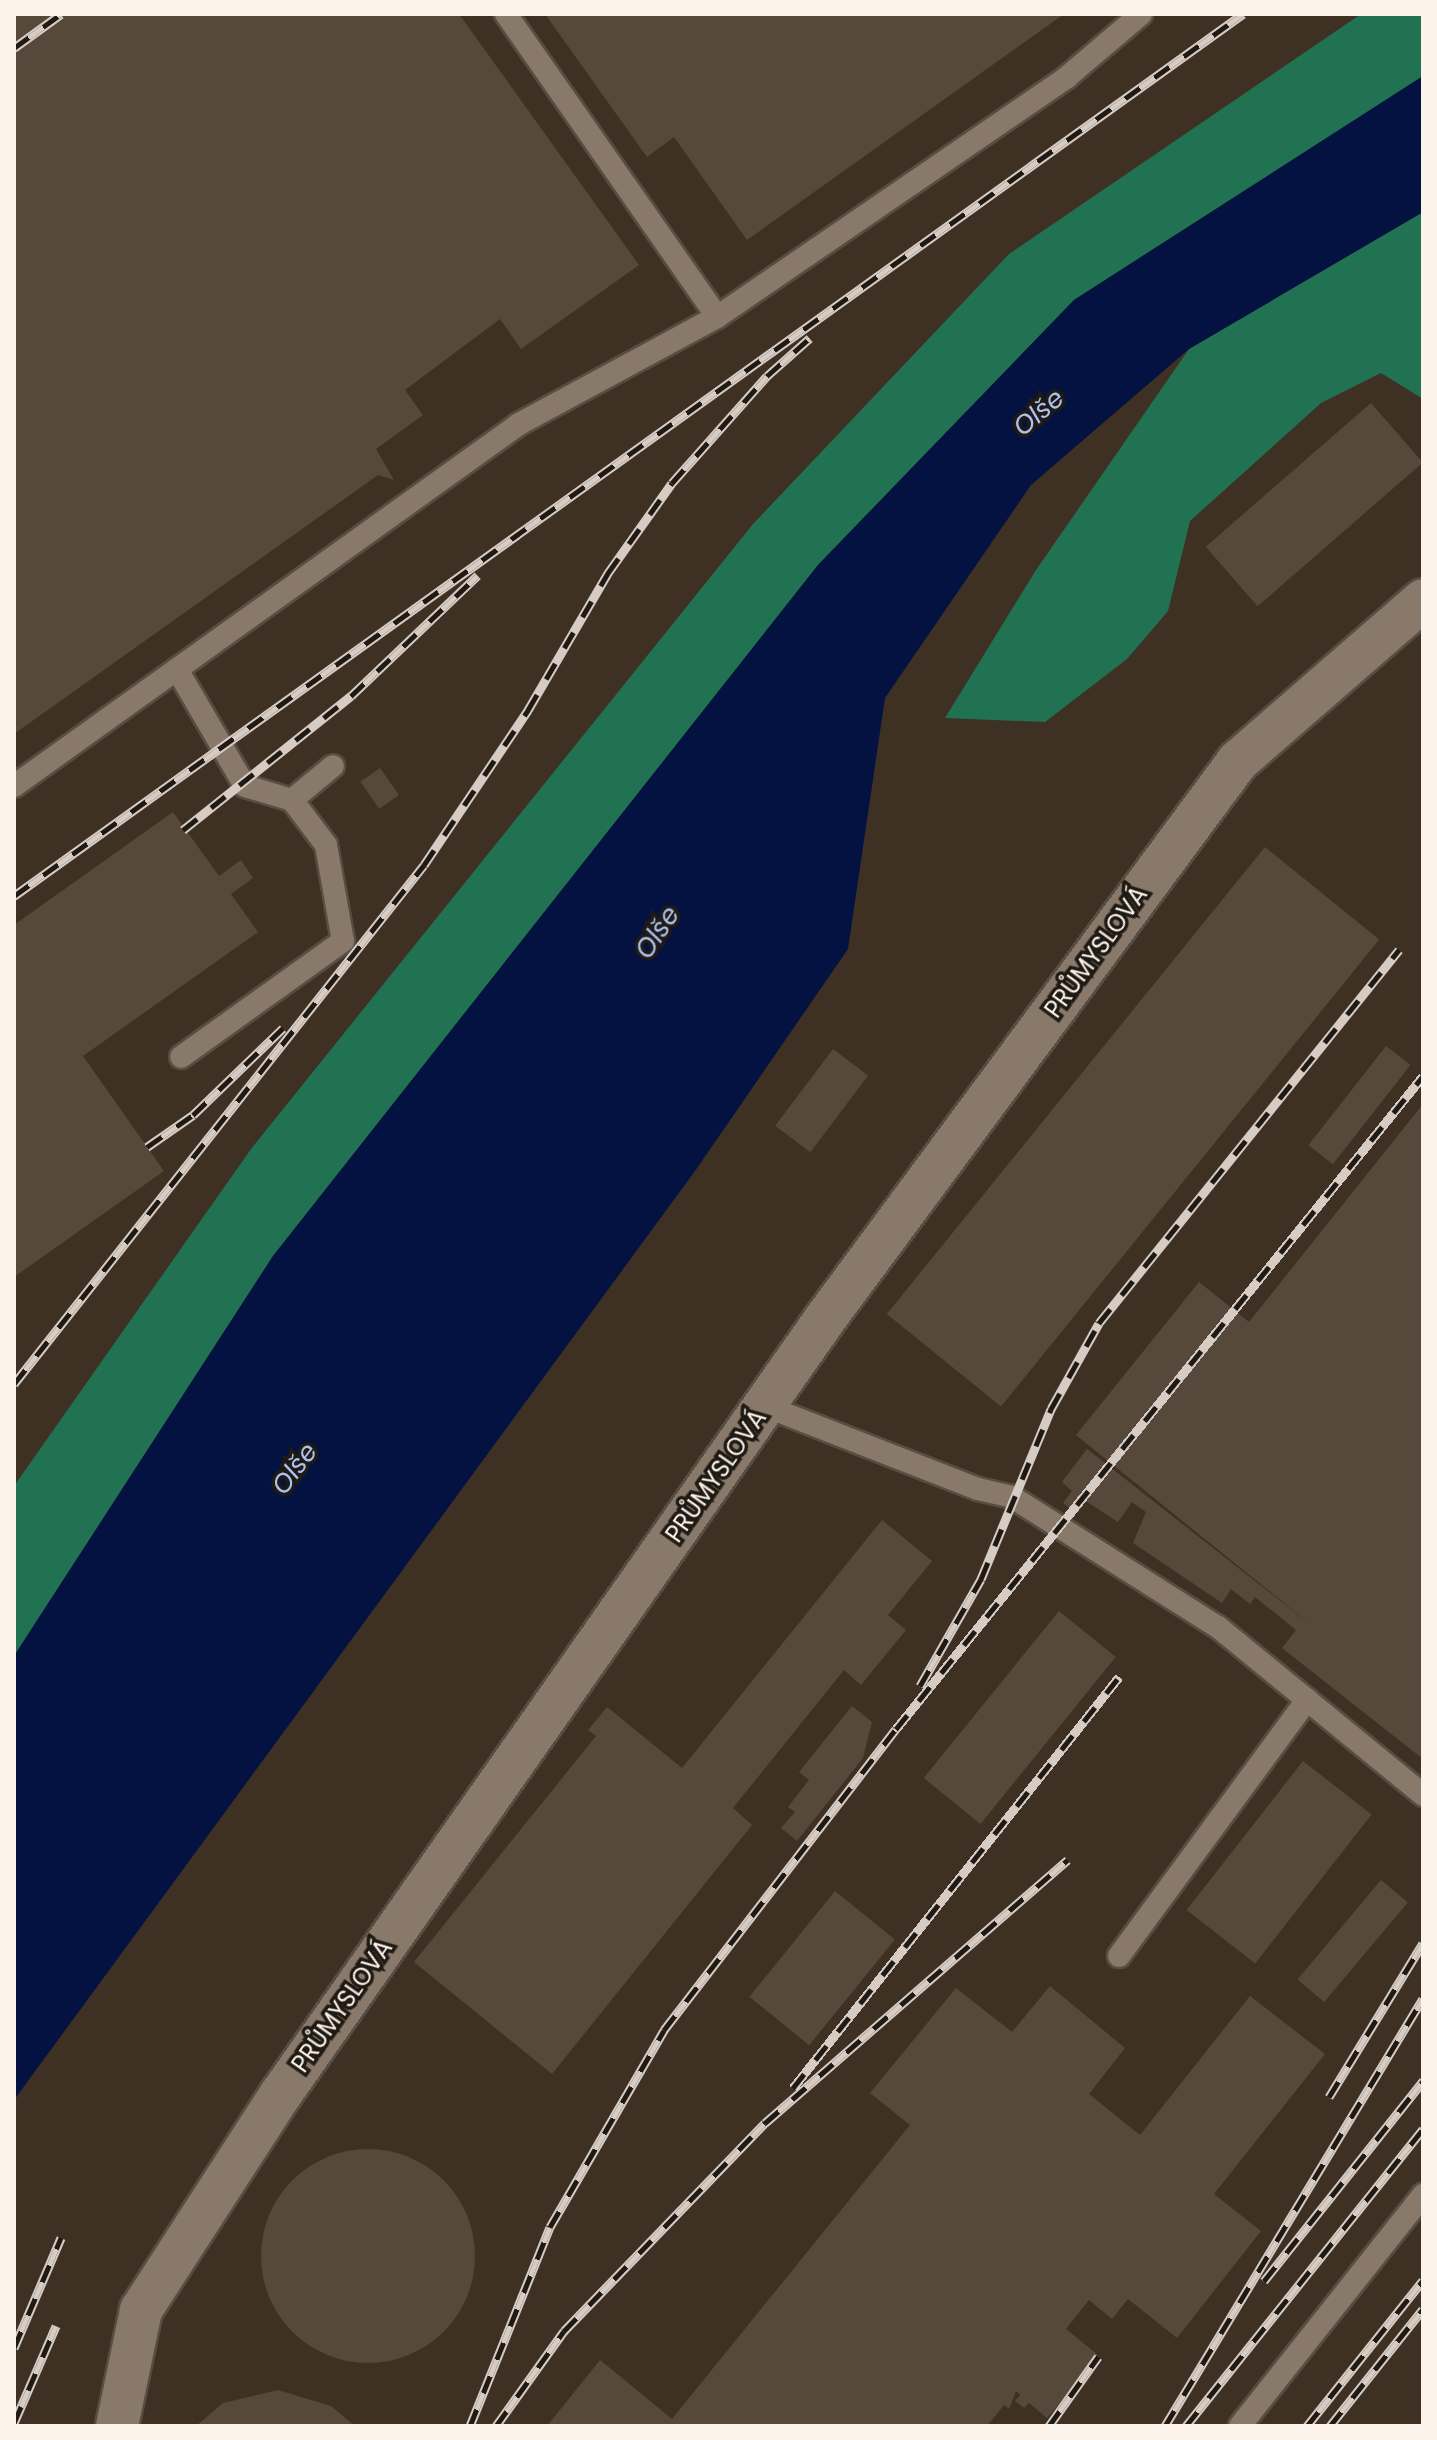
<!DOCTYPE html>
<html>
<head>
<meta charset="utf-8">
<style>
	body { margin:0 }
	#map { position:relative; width:1437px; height:2440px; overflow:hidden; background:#3e3124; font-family:Poppins,sans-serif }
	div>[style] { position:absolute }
	.forest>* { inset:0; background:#217252 }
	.water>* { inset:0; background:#031241 }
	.building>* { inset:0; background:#56493b; transform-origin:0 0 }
	.round { border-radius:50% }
	.roads { filter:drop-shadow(2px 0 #584d42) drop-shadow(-2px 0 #584d42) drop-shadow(0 2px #584d42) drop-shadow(0 -2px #584d42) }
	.lane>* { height:22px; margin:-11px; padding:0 11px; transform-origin:11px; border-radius:11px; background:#88796a }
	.street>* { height:42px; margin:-21px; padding:0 21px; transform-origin:21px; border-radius:21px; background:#88796a }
	.rail>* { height:9px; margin-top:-4.5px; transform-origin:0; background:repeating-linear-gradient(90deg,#201a14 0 18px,#d6ccc3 0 36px); box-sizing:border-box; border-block:2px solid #d6ccc3 }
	span { translate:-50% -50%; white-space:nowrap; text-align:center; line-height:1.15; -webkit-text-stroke:7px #201a14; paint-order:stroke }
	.street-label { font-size:24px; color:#fcf3eb }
	.water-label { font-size:26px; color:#aac1f1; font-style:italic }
	.frame { position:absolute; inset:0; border:16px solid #fcf3eb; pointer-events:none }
</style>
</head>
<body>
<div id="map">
	<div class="forest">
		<div style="clip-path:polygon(1361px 14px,1423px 14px,1423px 76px,1074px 300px,818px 565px,273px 1256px,14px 1656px,14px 1486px,251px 1149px,753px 524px,1009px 254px)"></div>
		<div style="clip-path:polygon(1423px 212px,1423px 399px,1381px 373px,1321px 403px,1190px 521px,1168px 611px,1127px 659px,1045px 722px,945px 718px,1036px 570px,1189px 349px)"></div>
	</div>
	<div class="water">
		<div style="clip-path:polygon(1423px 76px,1423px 212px,1189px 349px,1031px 485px,885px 698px,848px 949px,695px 1171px,14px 2100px,14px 1656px,273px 1256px,818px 565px,1074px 300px)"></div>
	</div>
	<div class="building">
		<div style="clip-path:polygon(14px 14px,459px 14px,639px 265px,521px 349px,500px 319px,405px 390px,423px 415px,376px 449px,394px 480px,378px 475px,14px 734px)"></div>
		<div style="clip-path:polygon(545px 14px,1064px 14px,747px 240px,674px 137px,647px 157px)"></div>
		<div style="left:1371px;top:403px;width:79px;height:219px;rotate:49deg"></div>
		<div style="left:380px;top:768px;width:33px;height:24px;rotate:55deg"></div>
		<div style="clip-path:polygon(173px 812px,219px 876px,241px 860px,253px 878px,231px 894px,258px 932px,83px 1056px,164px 1171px,14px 1277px,14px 925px)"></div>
		<div style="left:1265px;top:847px;width:147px;height:601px;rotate:39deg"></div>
		<div style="left:1386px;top:1046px;width:31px;height:126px;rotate:38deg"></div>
		<div style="left:833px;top:1049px;width:44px;height:96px;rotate:37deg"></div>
		<div style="clip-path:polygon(1423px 1104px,1423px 1759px,1282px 1648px,1296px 1630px,1255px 1597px,1250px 1604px,1231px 1589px,1222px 1603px,1133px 1543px,1146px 1512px,1132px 1502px,1118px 1522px,1084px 1500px,1075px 1512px,1063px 1503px,1072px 1491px,1062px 1482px,1087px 1449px,1315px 1628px,1076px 1435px,1199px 1282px,1249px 1322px)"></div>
		<div style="clip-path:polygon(882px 1520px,932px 1561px,888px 1615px,906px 1630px,861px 1685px,844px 1670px,733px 1808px,752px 1825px,552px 2074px,414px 1962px,596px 1736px,588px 1730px,607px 1707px,682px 1768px)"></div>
		<div style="left:1059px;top:1611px;width:73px;height:215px;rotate:39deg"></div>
		<div style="clip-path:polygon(852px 1706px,872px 1722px,863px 1758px,797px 1841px,781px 1828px,795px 1812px,788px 1807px,809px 1780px,799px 1772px)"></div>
		<div style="left:1303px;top:1761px;width:87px;height:189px;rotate:38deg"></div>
		<div style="left:1381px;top:1880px;width:35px;height:130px;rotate:40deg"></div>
		<div style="left:835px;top:1891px;width:77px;height:136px;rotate:39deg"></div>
		<div style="clip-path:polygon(1050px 1986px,1125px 2048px,1089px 2094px,1140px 2135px,1250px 1996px,1325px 2054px,1214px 2194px,1261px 2231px,1177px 2338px,1128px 2299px,1112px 2319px,1089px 2300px,1066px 2329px,1098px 2355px,1060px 2403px,1047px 2418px,1029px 2403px,1024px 2408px,1015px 2401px,1020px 2395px,1016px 2391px,1009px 2409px,1004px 2405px,987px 2426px,547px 2426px,600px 2360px,672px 2419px,910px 2125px,870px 2093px,956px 1988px,1012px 2032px)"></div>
		<div class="round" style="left:261px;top:2149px;width:214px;height:214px"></div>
		<div style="clip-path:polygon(278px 2390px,331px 2406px,355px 2426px,196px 2426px,223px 2403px)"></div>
	</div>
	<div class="roads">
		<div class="lane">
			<div style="left:506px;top:14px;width:369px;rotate:55.1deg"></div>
			<div style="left:178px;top:671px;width:133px;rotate:59.8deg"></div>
			<div style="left:245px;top:786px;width:49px;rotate:16.6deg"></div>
			<div style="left:292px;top:800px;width:56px;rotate:52.9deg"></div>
			<div style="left:326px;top:845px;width:97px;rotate:80deg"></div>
			<div style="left:343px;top:941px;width:199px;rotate:144.4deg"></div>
			<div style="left:14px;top:786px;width:621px;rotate:-35.63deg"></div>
			<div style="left:519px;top:424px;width:225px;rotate:-28.4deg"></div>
			<div style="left:717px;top:317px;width:424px;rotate:-34.4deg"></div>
			<div style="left:1067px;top:77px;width:97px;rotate:-40.4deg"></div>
			<div style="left:292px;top:800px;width:53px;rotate:-39.7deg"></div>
			<div style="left:765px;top:1406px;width:229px;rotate:21.3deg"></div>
			<div style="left:978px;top:1489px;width:35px;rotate:13deg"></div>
			<div style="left:1012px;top:1497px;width:244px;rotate:32.3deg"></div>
			<div style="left:1218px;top:1627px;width:265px;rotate:39.3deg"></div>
			<div style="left:1119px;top:1956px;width:318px;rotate:-53.7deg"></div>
			<div style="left:1240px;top:2426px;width:295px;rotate:-51.6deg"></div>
		</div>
		<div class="street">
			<div style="left:117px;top:2426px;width:118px;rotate:-78.3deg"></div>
			<div style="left:141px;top:2310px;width:257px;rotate:-57.1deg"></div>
			<div style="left:281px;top:2094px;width:947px;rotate:-54.93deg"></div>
			<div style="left:825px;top:1319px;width:694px;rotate:-53.49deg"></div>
			<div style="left:1238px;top:761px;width:245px;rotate:-41deg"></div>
		</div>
	</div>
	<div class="rail">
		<div style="left:14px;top:48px;width:58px;rotate:-35.9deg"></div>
		<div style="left:183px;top:830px;width:215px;rotate:-38.6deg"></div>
		<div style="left:351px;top:696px;width:175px;rotate:-43.6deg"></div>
		<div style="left:14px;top:896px;width:1513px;rotate:-35.67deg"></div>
		<div style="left:147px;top:1147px;width:56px;rotate:-34.8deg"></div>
		<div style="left:193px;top:1115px;width:125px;rotate:-44deg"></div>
		<div style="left:14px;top:1384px;width:661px;rotate:-51.69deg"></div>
		<div style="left:424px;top:865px;width:187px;rotate:-56.1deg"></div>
		<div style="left:528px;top:710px;width:159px;rotate:-59.7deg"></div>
		<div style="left:608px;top:573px;width:110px;rotate:-54.6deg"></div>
		<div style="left:672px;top:483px;width:143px;rotate:-48.4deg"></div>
		<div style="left:767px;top:376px;width:57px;rotate:-41.5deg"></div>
		<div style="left:920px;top:1686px;width:123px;rotate:-60.3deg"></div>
		<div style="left:981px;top:1579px;width:184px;rotate:-67.6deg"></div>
		<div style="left:1051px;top:1409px;width:98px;rotate:-60.8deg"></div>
		<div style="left:1099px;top:1323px;width:479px;rotate:-51.2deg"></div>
		<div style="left:793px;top:2088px;width:525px;rotate:-51.58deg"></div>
		<div style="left:1329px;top:2097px;width:180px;rotate:-58.6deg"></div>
		<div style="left:1264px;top:2281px;width:256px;rotate:-51.5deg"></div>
		<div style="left:14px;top:2348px;width:120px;rotate:-66.9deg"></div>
		<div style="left:14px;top:2423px;width:106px;rotate:-66.6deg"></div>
		<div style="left:470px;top:2426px;width:214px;rotate:-68.1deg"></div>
		<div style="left:550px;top:2227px;width:228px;rotate:-59.9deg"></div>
		<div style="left:664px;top:2030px;width:380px;rotate:-52.4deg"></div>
		<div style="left:896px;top:1729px;width:839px;rotate:-51.09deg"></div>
		<div style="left:496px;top:2426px;width:117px;rotate:-54.4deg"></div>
		<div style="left:564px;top:2331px;width:289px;rotate:-46deg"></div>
		<div style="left:765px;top:2123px;width:401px;rotate:-41deg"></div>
		<div style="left:1049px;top:2426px;width:85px;rotate:-54.6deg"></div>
		<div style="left:1165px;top:2426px;width:499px;rotate:-58.9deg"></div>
		<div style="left:1186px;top:2426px;width:380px;rotate:-51.4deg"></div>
		<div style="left:1307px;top:2426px;width:186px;rotate:-51.5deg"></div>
		<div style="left:1330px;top:2426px;width:149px;rotate:-51.5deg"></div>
	</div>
	<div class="street-label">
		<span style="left:1096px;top:952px;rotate:-54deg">PRŮMYSLOVÁ</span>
		<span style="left:716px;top:1476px;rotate:-55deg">PRŮMYSLOVÁ</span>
		<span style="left:342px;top:2006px;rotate:-55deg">PRŮMYSLOVÁ</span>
	</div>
	<div class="water-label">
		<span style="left:1039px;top:413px;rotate:-40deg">Olše</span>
		<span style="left:658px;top:933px;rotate:-56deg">Olše</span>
		<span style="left:295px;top:1469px;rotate:-53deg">Olše</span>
	</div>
	<div class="frame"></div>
</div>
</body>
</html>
